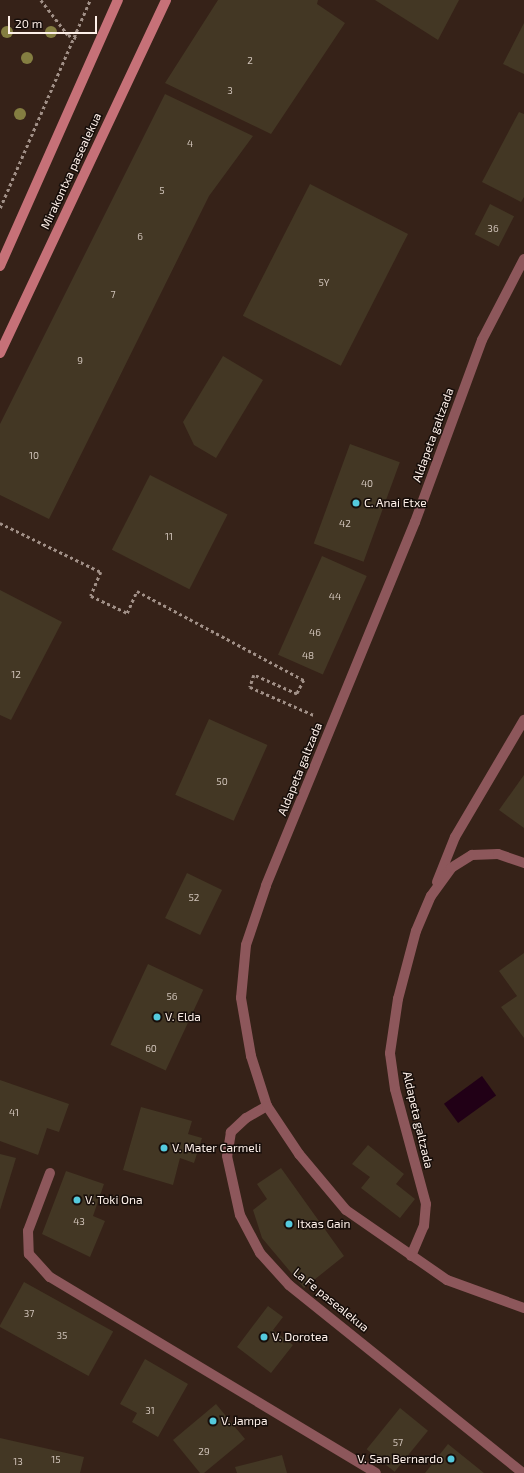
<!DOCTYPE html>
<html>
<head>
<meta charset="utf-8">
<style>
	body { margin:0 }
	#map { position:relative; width:524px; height:1473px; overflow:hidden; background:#362218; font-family:"Exo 2",sans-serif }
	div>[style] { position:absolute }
	.water>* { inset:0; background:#210016; transform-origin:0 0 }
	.building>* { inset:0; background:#433724; transform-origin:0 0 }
	.path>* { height:2.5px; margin-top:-1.25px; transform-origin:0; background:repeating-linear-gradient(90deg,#a19087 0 3px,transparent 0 6px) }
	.minor>* { height:10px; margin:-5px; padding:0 5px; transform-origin:5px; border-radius:5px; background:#8d575b }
	.tertiary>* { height:10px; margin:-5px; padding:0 5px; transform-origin:5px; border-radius:5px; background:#8d575b }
	.secondary>* { height:10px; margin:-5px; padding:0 5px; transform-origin:5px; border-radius:5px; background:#c67178 }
	.trees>* { width:12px; height:12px; margin:-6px; border-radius:50%; background:#847e41 }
	.dots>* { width:11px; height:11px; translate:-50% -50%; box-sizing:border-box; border:2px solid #170e0a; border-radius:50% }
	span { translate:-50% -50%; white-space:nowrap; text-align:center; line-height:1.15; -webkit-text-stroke:3px #170e0a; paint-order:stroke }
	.number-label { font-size:10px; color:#cfc2b8 }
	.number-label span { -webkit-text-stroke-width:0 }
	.street-label { font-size:12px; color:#fef0e9 }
	.poi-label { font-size:12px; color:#fef0e9 }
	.left { translate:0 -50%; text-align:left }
	.right { translate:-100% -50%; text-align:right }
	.scale { position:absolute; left:8px; top:16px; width:89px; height:18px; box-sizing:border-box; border:2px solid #fef0e9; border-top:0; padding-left:5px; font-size:12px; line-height:14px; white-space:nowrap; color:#fef0e9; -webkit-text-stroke:3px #170e0a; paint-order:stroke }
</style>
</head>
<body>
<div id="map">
	<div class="water">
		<div style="left:482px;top:1076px;width:24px;height:47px;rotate:54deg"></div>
	</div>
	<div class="building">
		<div style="clip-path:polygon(218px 0,318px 0,317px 4px,345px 23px,271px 134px,165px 83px)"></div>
		<div style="clip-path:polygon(375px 0,459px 0,438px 40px)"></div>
		<div style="clip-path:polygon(524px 23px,524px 74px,503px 64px)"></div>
		<div style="clip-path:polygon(165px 94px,253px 136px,209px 196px,49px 519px,0 495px,0 424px)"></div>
		<div style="clip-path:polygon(519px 112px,524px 114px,524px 197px,521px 202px,482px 182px)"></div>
		<div style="left:310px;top:184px;width:110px;height:148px;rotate:27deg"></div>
		<div style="left:490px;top:204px;width:27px;height:34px;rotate:27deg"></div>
		<div style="clip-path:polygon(223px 356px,263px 380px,216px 458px,194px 445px,183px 422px)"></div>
		<div style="left:350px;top:444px;width:53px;height:106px;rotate:20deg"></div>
		<div style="left:150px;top:475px;width:87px;height:84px;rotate:27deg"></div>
		<div style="left:322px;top:556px;width:49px;height:108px;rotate:24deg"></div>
		<div style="clip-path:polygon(0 590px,62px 622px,11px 720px,0 715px)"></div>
		<div style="left:209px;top:719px;width:64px;height:83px;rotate:24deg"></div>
		<div style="clip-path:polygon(524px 775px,524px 828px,499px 810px)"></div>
		<div style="left:187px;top:873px;width:39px;height:50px;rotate:26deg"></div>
		<div style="clip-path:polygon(524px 953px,524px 1038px,501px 1007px,517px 996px,499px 971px)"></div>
		<div style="left:148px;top:964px;width:61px;height:89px;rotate:25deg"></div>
		<div style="clip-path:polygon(0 1080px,69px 1104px,59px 1132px,47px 1128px,38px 1155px,0 1141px)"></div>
		<div style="clip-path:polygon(141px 1107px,192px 1121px,188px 1134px,202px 1138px,194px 1163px,180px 1158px,173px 1185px,123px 1170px)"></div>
		<div style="clip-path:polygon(368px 1145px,404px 1174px,396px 1184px,415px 1199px,400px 1218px,361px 1188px,370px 1177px,352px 1164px)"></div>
		<div style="clip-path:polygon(0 1154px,16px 1158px,0 1210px)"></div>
		<div style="clip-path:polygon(281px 1168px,344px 1256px,304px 1288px,262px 1238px,253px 1210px,267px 1199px,257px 1184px)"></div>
		<div style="clip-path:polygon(66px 1171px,104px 1184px,93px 1216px,105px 1221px,90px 1257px,42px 1234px)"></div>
		<div style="left:24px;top:1282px;width:102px;height:51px;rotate:29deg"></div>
		<div style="clip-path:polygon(268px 1306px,283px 1317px,273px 1330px,293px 1345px,271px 1373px,237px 1347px)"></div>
		<div style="clip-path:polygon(145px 1359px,188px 1384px,158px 1437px,132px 1422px,137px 1413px,120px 1404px)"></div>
		<div style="clip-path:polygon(216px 1404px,245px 1439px,204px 1473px,200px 1473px,173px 1440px)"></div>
		<div style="left:400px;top:1408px;width:36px;height:53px;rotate:39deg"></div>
		<div style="clip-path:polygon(0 1438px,84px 1457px,80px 1473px,0 1473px)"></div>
		<div style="clip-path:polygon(448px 1444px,484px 1473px,425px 1473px)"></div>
		<div style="clip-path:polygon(282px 1455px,287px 1473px,237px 1473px,235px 1467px)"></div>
	</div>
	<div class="path">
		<div style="left:41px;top:0;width:44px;rotate:52.4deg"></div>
		<div style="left:68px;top:35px;width:9px;rotate:21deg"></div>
		<div style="left:0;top:208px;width:227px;rotate:-66.6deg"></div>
		<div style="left:0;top:523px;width:112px;rotate:25.9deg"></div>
		<div style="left:101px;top:572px;width:26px;rotate:113deg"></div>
		<div style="left:91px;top:596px;width:40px;rotate:25deg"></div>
		<div style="left:127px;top:613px;width:24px;rotate:-66deg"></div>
		<div style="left:137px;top:591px;width:189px;rotate:28.1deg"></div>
		<div style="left:304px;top:680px;width:16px;rotate:117deg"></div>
		<div style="left:297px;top:694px;width:47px;rotate:-156.2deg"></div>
		<div style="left:254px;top:675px;width:13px;rotate:108deg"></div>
		<div style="left:250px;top:687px;width:70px;rotate:23.6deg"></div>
	</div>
	<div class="minor">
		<div style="left:437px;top:882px;width:48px;rotate:-68.2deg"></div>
		<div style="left:455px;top:837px;width:136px;rotate:-59.5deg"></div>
		<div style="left:267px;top:1106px;width:24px;rotate:150deg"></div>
		<div style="left:246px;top:1118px;width:21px;rotate:137deg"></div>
		<div style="left:231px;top:1132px;width:24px;rotate:99deg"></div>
		<div style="left:227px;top:1156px;width:60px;rotate:77.6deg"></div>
		<div style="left:240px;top:1215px;width:43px;rotate:62.2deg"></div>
		<div style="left:260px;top:1253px;width:43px;rotate:47.8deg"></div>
		<div style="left:289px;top:1285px;width:300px;rotate:38.8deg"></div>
		<div style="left:50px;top:1173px;width:62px;rotate:110.8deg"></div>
		<div style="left:28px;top:1231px;width:23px;rotate:88deg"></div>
		<div style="left:29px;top:1254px;width:31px;rotate:48deg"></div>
		<div style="left:50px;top:1277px;width:380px;rotate:31deg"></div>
		<div style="left:411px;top:1256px;width:33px;rotate:-67deg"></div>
		<div style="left:424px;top:1226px;width:22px;rotate:-85deg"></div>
		<div style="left:426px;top:1204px;width:119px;rotate:-105.1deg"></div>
		<div style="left:395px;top:1089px;width:36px;rotate:-98deg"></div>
		<div style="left:390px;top:1053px;width:55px;rotate:-81.6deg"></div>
		<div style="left:398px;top:999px;width:70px;rotate:-75.2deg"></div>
		<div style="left:416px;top:931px;width:38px;rotate:-67deg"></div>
		<div style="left:431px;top:896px;width:34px;rotate:-54deg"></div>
		<div style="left:451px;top:868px;width:25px;rotate:-32deg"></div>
		<div style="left:472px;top:855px;width:26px;rotate:-2deg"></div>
		<div style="left:498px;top:854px;width:28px;rotate:19deg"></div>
	</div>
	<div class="tertiary">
		<div style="left:524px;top:259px;width:91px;rotate:117.4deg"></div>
		<div style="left:482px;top:340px;width:194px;rotate:110.2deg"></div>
		<div style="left:415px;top:522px;width:393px;rotate:112.3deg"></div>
		<div style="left:266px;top:886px;width:62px;rotate:108.7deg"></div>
		<div style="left:246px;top:945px;width:53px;rotate:95.4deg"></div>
		<div style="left:241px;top:998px;width:59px;rotate:80.2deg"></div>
		<div style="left:251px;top:1056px;width:52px;rotate:72.3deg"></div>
		<div style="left:267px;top:1106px;width:58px;rotate:56.3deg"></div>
		<div style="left:299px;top:1154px;width:73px;rotate:50deg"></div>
		<div style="left:346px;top:1210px;width:123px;rotate:34.7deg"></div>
		<div style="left:447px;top:1280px;width:82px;rotate:20deg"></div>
	</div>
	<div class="secondary">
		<div style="left:0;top:266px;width:291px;rotate:-66.1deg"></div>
		<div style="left:0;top:353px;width:390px;rotate:-64.8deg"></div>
	</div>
	<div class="trees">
		<div style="left:7px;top:32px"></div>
		<div style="left:51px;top:32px"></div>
		<div style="left:27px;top:58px"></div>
		<div style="left:20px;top:114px"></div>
	</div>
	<div class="dots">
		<div style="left:356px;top:503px;background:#54cadd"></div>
		<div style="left:157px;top:1017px;background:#54cadd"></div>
		<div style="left:164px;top:1148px;background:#54cadd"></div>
		<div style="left:77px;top:1200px;background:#54cadd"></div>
		<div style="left:289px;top:1224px;background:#54cadd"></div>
		<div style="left:264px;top:1337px;background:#54cadd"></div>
		<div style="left:213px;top:1421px;background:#54cadd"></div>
		<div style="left:451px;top:1459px;background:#54cadd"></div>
	</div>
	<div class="number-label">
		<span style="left:250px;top:61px">2</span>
		<span style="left:230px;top:91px">3</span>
		<span style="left:190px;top:144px">4</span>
		<span style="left:162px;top:191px">5</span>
		<span style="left:493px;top:229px">36</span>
		<span style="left:140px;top:237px">6</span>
		<span style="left:324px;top:283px">5Y</span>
		<span style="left:113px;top:295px">7</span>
		<span style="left:80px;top:361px">9</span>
		<span style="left:34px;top:456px">10</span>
		<span style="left:367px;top:484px">40</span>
		<span style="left:345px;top:524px">42</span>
		<span style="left:169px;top:537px">11</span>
		<span style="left:335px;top:597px">44</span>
		<span style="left:315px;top:633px">46</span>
		<span style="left:308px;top:656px">48</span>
		<span style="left:16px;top:675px">12</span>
		<span style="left:222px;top:782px">50</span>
		<span style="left:194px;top:898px">52</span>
		<span style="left:172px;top:997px">56</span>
		<span style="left:151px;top:1049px">60</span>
		<span style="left:14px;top:1113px">41</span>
		<span style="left:79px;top:1222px">43</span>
		<span style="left:29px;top:1314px">37</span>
		<span style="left:62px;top:1336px">35</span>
		<span style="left:150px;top:1411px">31</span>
		<span style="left:398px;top:1443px">57</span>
		<span style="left:204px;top:1452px">29</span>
		<span style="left:56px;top:1460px">15</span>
		<span style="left:18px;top:1462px">13</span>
	</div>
	<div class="street-label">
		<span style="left:71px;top:171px;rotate:-65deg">Mirakontxa pasealekua</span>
		<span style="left:433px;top:435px;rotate:-70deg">Aldapeta galtzada</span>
		<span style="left:300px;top:769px;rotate:-68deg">Aldapeta galtzada</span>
		<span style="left:418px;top:1120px;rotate:77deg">Aldapeta galtzada</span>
		<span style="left:331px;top:1300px;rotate:39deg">La Fe pasealekua</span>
	</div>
	<div class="poi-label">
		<span class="left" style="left:364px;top:503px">C. Anai Etxe</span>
		<span class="left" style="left:165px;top:1017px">V. Elda</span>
		<span class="left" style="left:172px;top:1148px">V. Mater Carmeli</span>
		<span class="left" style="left:85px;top:1200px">V. Toki Ona</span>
		<span class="left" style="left:297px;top:1224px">Itxas Gain</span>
		<span class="left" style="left:272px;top:1337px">V. Dorotea</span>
		<span class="left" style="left:221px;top:1421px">V. Jampa</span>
		<span class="right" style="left:443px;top:1459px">V. San Bernardo</span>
	</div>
	<div class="scale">20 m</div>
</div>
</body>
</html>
